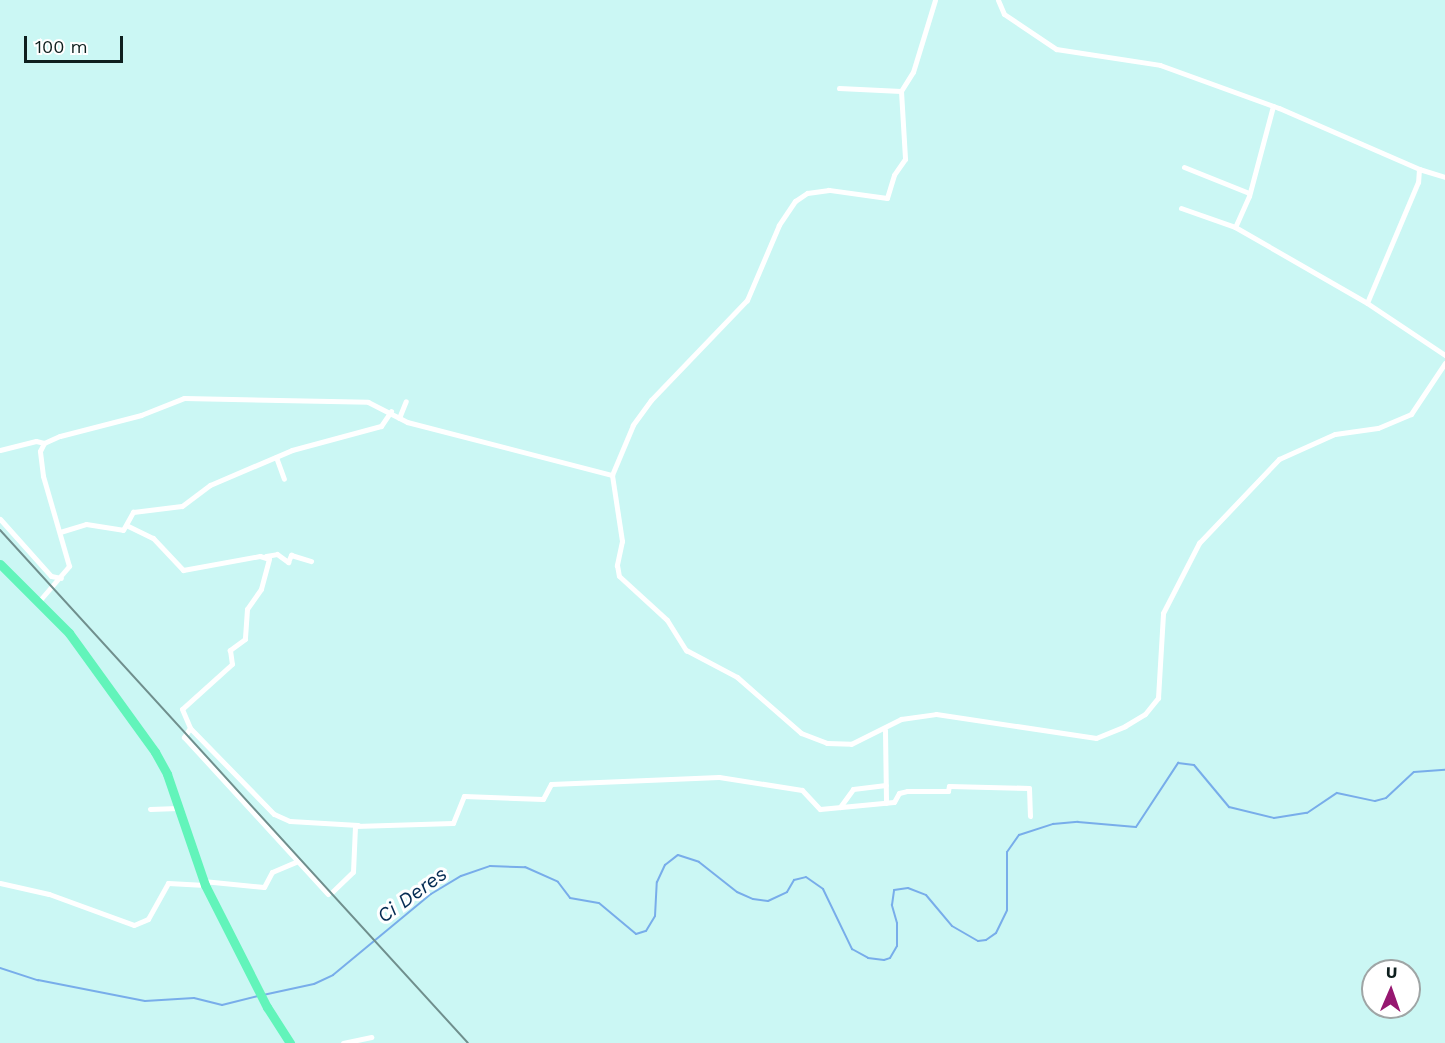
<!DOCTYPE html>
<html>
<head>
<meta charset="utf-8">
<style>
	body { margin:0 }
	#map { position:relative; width:1445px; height:1043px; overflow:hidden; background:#cbf7f4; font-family:"Work Sans",sans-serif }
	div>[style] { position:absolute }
	.stream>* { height:2px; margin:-1px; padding:0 1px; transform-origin:1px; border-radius:1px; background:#78adea }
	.minor>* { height:5px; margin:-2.5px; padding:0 2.5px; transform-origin:2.5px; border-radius:2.5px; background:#fff }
	.trunk>* { height:9px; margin:-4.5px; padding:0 4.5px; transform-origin:4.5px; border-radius:4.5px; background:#62f4ba }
	.rail>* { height:2px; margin:-1px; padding:0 1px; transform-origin:1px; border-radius:1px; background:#708f8d }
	span { translate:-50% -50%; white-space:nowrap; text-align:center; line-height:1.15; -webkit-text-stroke:6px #fff; paint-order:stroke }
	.water-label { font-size:20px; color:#052c53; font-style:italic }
	.north { position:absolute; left:1361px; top:959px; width:60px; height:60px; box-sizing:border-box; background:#fff; border:2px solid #9fa5a5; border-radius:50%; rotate:2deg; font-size:16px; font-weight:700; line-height:24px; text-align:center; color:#0e1f1e }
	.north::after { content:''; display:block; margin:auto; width:21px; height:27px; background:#961770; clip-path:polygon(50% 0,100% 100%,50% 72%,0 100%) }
	.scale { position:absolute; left:24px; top:36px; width:99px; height:27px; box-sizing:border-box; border:3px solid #0e1f1e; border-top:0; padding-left:8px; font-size:18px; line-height:21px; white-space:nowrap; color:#0e1f1e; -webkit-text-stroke:4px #fff; paint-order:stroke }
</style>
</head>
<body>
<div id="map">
	<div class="stream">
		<div style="left:0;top:968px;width:40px;rotate:18deg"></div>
		<div style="left:38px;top:980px;width:109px;rotate:11.1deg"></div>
		<div style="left:145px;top:1001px;width:49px;rotate:-3.5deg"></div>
		<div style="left:194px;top:998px;width:29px;rotate:14deg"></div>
		<div style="left:222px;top:1005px;width:36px;rotate:-14deg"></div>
		<div style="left:263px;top:995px;width:52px;rotate:-12.2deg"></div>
		<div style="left:314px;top:984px;width:21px;rotate:-25deg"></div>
		<div style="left:333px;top:975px;width:127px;rotate:-39.6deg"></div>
		<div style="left:431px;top:894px;width:35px;rotate:-31deg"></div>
		<div style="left:461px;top:876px;width:31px;rotate:-19deg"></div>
		<div style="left:490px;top:866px;width:35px;rotate:2deg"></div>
		<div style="left:525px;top:867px;width:36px;rotate:24deg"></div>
		<div style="left:558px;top:882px;width:20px;rotate:53deg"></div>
		<div style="left:570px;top:898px;width:29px;rotate:10deg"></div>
		<div style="left:599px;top:903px;width:48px;rotate:40deg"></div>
		<div style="left:636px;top:934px;width:10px;rotate:-17deg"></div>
		<div style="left:646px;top:931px;width:17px;rotate:-59deg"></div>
		<div style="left:655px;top:916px;width:34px;rotate:-87deg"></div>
		<div style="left:657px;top:882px;width:19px;rotate:-65deg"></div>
		<div style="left:665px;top:865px;width:16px;rotate:-38deg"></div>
		<div style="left:678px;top:855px;width:22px;rotate:18deg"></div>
		<div style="left:699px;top:862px;width:48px;rotate:38.3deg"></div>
		<div style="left:737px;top:892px;width:17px;rotate:24deg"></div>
		<div style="left:753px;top:899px;width:15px;rotate:8deg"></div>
		<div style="left:768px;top:901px;width:21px;rotate:-25deg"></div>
		<div style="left:787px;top:892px;width:14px;rotate:-60deg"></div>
		<div style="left:794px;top:880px;width:12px;rotate:-14deg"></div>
		<div style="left:806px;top:877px;width:21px;rotate:35deg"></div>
		<div style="left:823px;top:889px;width:67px;rotate:64.2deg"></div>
		<div style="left:852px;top:949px;width:18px;rotate:29deg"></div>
		<div style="left:868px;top:958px;width:16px;rotate:7deg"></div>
		<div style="left:884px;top:960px;width:6px;rotate:-18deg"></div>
		<div style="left:890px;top:958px;width:14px;rotate:-60deg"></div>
		<div style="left:897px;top:946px;width:23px;rotate:-90deg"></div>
		<div style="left:897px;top:923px;width:19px;rotate:-106deg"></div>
		<div style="left:892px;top:905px;width:15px;rotate:-82deg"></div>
		<div style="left:894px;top:890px;width:14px;rotate:-8deg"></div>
		<div style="left:908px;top:888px;width:19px;rotate:21deg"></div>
		<div style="left:926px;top:895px;width:40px;rotate:50deg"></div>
		<div style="left:952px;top:926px;width:30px;rotate:30deg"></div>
		<div style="left:978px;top:941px;width:8px;rotate:-7deg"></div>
		<div style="left:986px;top:940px;width:12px;rotate:-35deg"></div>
		<div style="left:996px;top:933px;width:25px;rotate:-64deg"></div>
		<div style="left:1007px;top:910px;width:58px;rotate:-90deg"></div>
		<div style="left:1007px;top:852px;width:21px;rotate:-55deg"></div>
		<div style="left:1019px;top:835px;width:36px;rotate:-18deg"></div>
		<div style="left:1053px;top:824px;width:25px;rotate:-5deg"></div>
		<div style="left:1078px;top:822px;width:58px;rotate:4.9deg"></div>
		<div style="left:1136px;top:827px;width:77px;rotate:-56.7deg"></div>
		<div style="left:1178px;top:763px;width:16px;rotate:7deg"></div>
		<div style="left:1194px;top:765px;width:55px;rotate:50.2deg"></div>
		<div style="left:1229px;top:807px;width:46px;rotate:13.7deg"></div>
		<div style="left:1274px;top:818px;width:33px;rotate:-9deg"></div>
		<div style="left:1307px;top:813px;width:36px;rotate:-34deg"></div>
		<div style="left:1337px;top:793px;width:39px;rotate:12deg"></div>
		<div style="left:1375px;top:801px;width:11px;rotate:-15deg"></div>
		<div style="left:1386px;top:798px;width:38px;rotate:-43deg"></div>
		<div style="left:1414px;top:772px;width:31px;rotate:-4deg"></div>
	</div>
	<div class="minor">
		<div style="left:998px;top:0;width:15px;rotate:67deg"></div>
		<div style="left:1004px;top:14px;width:63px;rotate:33.9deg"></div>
		<div style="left:1056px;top:49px;width:105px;rotate:8.7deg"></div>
		<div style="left:1160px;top:65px;width:127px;rotate:19.9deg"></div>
		<div style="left:1279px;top:108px;width:153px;rotate:23.5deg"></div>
		<div style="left:1419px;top:169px;width:13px;rotate:94deg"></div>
		<div style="left:1418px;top:182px;width:131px;rotate:112.9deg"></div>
		<div style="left:1367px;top:303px;width:94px;rotate:33.7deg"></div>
		<div style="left:839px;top:88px;width:62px;rotate:2.8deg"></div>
		<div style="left:901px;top:91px;width:22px;rotate:-58deg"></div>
		<div style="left:913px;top:72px;width:75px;rotate:-73deg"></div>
		<div style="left:901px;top:91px;width:68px;rotate:86.6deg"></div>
		<div style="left:905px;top:159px;width:19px;rotate:125deg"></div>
		<div style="left:894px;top:175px;width:24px;rotate:107deg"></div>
		<div style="left:887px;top:198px;width:59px;rotate:-172.1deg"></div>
		<div style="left:829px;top:190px;width:22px;rotate:172deg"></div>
		<div style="left:807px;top:193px;width:14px;rotate:146deg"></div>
		<div style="left:795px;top:201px;width:29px;rotate:124deg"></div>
		<div style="left:779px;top:225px;width:82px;rotate:113.1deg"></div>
		<div style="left:747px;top:300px;width:139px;rotate:133.8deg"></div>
		<div style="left:651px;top:400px;width:31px;rotate:126deg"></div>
		<div style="left:633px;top:425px;width:54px;rotate:112.8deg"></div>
		<div style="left:612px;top:475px;width:67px;rotate:81.4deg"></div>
		<div style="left:622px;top:541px;width:25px;rotate:102deg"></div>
		<div style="left:617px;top:565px;width:11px;rotate:80deg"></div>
		<div style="left:619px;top:576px;width:65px;rotate:42.5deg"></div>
		<div style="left:667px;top:620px;width:36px;rotate:58deg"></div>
		<div style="left:686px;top:650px;width:58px;rotate:27.9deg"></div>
		<div style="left:737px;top:677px;width:85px;rotate:41.2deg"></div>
		<div style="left:801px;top:733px;width:28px;rotate:21deg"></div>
		<div style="left:827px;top:743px;width:24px;rotate:2deg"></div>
		<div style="left:851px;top:744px;width:56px;rotate:-26.6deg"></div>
		<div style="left:901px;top:719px;width:35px;rotate:-8deg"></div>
		<div style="left:936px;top:714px;width:162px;rotate:8.5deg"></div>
		<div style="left:1096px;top:738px;width:31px;rotate:-22deg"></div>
		<div style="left:1125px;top:726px;width:23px;rotate:-31deg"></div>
		<div style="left:1145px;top:714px;width:21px;rotate:-51deg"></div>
		<div style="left:1158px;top:698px;width:85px;rotate:-86.6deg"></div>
		<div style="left:1163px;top:613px;width:79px;rotate:-62.8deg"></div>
		<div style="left:1199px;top:543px;width:116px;rotate:-46.4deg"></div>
		<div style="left:1279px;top:459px;width:61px;rotate:-24.1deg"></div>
		<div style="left:1335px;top:434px;width:43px;rotate:-7.9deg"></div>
		<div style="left:1378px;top:428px;width:36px;rotate:-23deg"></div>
		<div style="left:1411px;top:414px;width:61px;rotate:-56.3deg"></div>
		<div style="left:1273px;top:106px;width:93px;rotate:104.9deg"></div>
		<div style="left:1249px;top:196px;width:34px;rotate:114deg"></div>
		<div style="left:1235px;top:227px;width:152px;rotate:29.9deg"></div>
		<div style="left:1184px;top:167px;width:70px;rotate:21.8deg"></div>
		<div style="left:1419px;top:169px;width:27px;rotate:17deg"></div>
		<div style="left:1181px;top:208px;width:57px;rotate:19.4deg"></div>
		<div style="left:399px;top:418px;width:18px;rotate:-68deg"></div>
		<div style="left:0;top:450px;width:37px;rotate:-14deg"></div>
		<div style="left:36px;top:441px;width:8px;rotate:14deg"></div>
		<div style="left:276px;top:457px;width:23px;rotate:70deg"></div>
		<div style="left:0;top:519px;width:76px;rotate:48.2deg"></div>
		<div style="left:51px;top:576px;width:10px;rotate:11deg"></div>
		<div style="left:128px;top:526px;width:28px;rotate:26deg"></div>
		<div style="left:153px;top:538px;width:44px;rotate:46.8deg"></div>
		<div style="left:183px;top:570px;width:78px;rotate:-10.3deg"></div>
		<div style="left:260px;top:556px;width:9px;rotate:18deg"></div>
		<div style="left:269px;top:559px;width:31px;rotate:105deg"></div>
		<div style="left:261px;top:589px;width:24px;rotate:125deg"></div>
		<div style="left:247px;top:609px;width:30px;rotate:94deg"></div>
		<div style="left:245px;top:639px;width:19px;rotate:144deg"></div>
		<div style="left:230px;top:650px;width:14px;rotate:82deg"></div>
		<div style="left:232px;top:664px;width:67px;rotate:138deg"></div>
		<div style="left:182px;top:709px;width:21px;rotate:67deg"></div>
		<div style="left:190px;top:728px;width:11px;rotate:124deg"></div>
		<div style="left:184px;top:737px;width:213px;rotate:47.5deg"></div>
		<div style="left:60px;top:532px;width:27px;rotate:-17deg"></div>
		<div style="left:86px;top:524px;width:37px;rotate:9deg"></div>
		<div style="left:123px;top:530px;width:21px;rotate:-61deg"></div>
		<div style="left:133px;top:512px;width:49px;rotate:-7deg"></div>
		<div style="left:182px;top:506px;width:35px;rotate:-37deg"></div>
		<div style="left:210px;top:485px;width:89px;rotate:-23.1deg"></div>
		<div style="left:292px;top:450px;width:92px;rotate:-15.1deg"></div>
		<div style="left:381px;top:426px;width:18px;rotate:-56deg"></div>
		<div style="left:266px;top:556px;width:11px;rotate:-10deg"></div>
		<div style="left:277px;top:554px;width:14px;rotate:36deg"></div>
		<div style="left:288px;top:562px;width:8px;rotate:-67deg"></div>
		<div style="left:291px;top:555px;width:21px;rotate:17deg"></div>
		<div style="left:40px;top:600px;width:45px;rotate:-49.5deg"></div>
		<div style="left:69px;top:566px;width:94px;rotate:-106.1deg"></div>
		<div style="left:43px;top:476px;width:25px;rotate:-97deg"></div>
		<div style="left:40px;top:451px;width:9px;rotate:-63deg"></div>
		<div style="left:44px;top:443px;width:17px;rotate:-24deg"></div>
		<div style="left:60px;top:436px;width:84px;rotate:-14.5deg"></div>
		<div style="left:141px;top:415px;width:46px;rotate:-21.6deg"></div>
		<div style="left:184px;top:398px;width:184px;rotate:1.2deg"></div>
		<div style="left:368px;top:402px;width:44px;rotate:27.1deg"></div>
		<div style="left:407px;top:422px;width:212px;rotate:14.5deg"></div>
		<div style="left:190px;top:728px;width:120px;rotate:45.7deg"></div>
		<div style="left:274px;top:814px;width:17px;rotate:24deg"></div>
		<div style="left:290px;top:821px;width:68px;rotate:3.4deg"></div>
		<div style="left:885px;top:730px;width:73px;rotate:89.2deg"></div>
		<div style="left:840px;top:807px;width:22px;rotate:-54deg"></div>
		<div style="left:853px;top:789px;width:33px;rotate:-7deg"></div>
		<div style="left:150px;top:809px;width:28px;rotate:-2deg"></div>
		<div style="left:203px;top:881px;width:61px;rotate:5.6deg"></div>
		<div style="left:264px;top:887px;width:17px;rotate:-62deg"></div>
		<div style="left:272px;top:872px;width:26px;rotate:-23deg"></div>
		<div style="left:0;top:883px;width:50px;rotate:12.7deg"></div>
		<div style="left:49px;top:894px;width:90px;rotate:20deg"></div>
		<div style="left:134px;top:925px;width:15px;rotate:-23deg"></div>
		<div style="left:148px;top:919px;width:41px;rotate:-60.9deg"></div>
		<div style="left:168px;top:883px;width:37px;rotate:3deg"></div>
		<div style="left:332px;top:892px;width:29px;rotate:-44deg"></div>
		<div style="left:353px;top:872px;width:46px;rotate:-87.5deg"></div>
		<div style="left:355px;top:826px;width:98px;rotate:-1.8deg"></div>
		<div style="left:453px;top:823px;width:29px;rotate:-68deg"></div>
		<div style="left:464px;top:796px;width:79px;rotate:2.2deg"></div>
		<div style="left:543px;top:799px;width:17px;rotate:-62deg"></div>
		<div style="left:551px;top:784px;width:168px;rotate:-2.4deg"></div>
		<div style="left:719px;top:777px;width:84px;rotate:8.9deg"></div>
		<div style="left:802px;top:790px;width:26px;rotate:47deg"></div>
		<div style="left:820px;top:809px;width:74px;rotate:-5.4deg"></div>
		<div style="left:894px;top:802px;width:10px;rotate:-61deg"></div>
		<div style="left:899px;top:793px;width:8px;rotate:-14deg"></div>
		<div style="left:907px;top:791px;width:41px"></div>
		<div style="left:948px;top:791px;width:5px;rotate:-79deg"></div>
		<div style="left:949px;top:786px;width:80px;rotate:1.4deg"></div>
		<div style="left:1029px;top:788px;width:28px;rotate:88deg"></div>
		<div style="left:343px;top:1043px;width:29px;rotate:-12deg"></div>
	</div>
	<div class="trunk">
		<div style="left:0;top:564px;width:98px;rotate:45deg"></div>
		<div style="left:69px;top:633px;width:147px;rotate:54.1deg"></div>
		<div style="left:155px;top:752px;width:25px;rotate:61deg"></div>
		<div style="left:167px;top:774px;width:117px;rotate:71.1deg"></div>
		<div style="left:205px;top:885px;width:137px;rotate:63.1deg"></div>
		<div style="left:267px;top:1007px;width:43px;rotate:57.4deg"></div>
	</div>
	<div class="rail">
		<div style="left:0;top:530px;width:694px;rotate:47.63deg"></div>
	</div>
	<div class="water-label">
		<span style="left:412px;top:895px;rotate:-36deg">Ci Deres</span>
	</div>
	<div class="north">U</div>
	<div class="scale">100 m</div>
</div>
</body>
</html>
